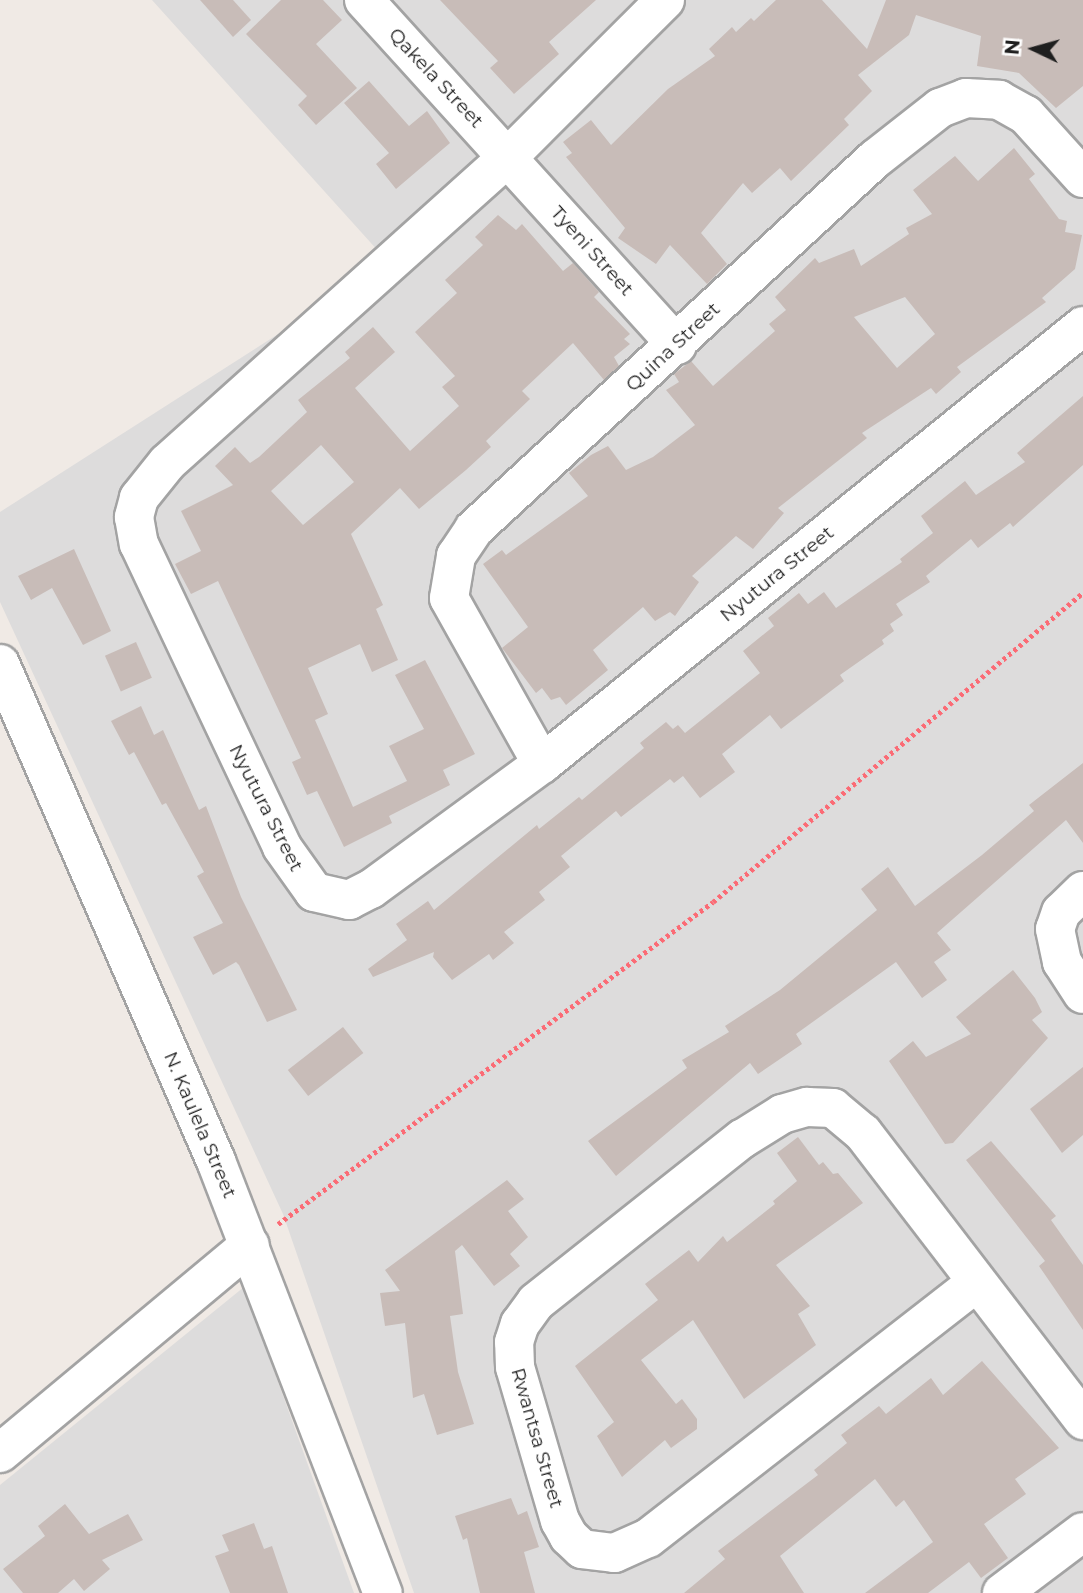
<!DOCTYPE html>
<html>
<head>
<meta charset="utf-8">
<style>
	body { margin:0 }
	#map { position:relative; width:1083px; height:1593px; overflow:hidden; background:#f0eae5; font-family:Montserrat,sans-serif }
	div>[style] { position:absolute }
	.residential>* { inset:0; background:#dddcdc }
	.building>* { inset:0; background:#c8bcb8; transform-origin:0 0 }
	.path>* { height:4.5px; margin-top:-2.25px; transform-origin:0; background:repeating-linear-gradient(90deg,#fb6b75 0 3.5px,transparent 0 7px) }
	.roads { filter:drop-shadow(2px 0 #a3a3a3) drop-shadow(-2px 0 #a3a3a3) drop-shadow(0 2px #a3a3a3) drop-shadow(0 -2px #a3a3a3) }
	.minor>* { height:38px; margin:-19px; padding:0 19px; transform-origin:19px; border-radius:19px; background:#fff }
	span { translate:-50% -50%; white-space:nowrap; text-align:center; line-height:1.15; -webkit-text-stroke:6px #fff; paint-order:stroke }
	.street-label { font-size:19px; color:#1f1f1f }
	.north { position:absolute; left:999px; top:14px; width:70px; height:70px; -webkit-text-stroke:5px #fff; paint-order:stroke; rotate:275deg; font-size:19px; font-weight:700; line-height:28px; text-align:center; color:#1f1f1f }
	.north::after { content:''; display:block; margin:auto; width:24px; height:32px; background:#1f1f1f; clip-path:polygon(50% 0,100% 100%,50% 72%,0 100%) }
</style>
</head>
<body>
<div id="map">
	<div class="residential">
		<div style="clip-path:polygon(152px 0,1083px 0,1083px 1593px,414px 1593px,283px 1214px,0 602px,0 512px,389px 263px)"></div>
		<div style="clip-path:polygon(244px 1287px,354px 1593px,0 1593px,0 1485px)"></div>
	</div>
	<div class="building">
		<div style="clip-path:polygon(200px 0,233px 0,251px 20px,233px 37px)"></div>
		<div style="clip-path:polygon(281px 0,323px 0,342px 20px,316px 44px,357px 88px,316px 125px,298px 105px,307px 96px,246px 34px)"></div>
		<div style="clip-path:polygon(440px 0,596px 0,549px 42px,559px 54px,514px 94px,490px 68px,498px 61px)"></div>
		<div style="clip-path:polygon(776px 0,822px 0,867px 49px,886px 0,1083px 0,1083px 86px,1056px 108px,1019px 73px,977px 66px,981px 36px,916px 15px,909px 35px,858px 75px,872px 91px,844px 119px,849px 125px,791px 181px,780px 168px,752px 193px,743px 183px,701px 233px,727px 264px,707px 284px,670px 245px,656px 264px,618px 238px,625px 228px,566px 157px,572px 153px,563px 142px,591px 120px,611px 145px,668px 89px,715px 56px,709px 49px,732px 27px,736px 32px,751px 18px,754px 21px)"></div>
		<div style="clip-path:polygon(369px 81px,409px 126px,427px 111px,450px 143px,396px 189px,376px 164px,389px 153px,344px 103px)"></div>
		<div style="clip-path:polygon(evenodd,1014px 148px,1035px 174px,1029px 179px,1059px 219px,1067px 221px,1065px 232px,1082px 235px,1075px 269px,1042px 298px,1046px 302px,957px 367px,961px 372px,936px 394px,931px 388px,862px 433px,867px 438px,778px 508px,784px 513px,753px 549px,736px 536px,692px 576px,699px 582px,675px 616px,670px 612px,655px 621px,643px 607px,593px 650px,608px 670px,566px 705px,560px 697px,551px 700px,542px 688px,536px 693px,502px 648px,528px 627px,483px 564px,502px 550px,506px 555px,588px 496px,569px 473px,591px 455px,608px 446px,626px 470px,653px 457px,695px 425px,666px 390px,679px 382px,674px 374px,691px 361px,713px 386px,775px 331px,769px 324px,786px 310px,775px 297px,815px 258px,819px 263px,854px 249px,861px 266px,909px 234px,906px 228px,932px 214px,913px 190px,955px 156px,978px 181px,1014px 148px,905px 297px,935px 334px,897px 368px,854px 317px,905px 297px)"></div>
		<div style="clip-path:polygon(evenodd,498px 215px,516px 230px,522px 224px,563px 271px,573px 263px,599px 292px,594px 297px,630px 334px,624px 339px,630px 344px,614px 357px,619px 366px,604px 380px,573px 343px,522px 391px,530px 399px,486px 441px,491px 447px,466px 470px,419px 509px,400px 488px,351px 534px,383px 605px,376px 609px,398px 660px,372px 672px,360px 644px,308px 668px,328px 714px,315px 720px,353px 807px,407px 781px,389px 746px,424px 729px,395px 675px,425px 660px,475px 754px,443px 770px,450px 785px,389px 816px,392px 823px,344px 847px,317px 791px,307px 795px,292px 762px,301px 758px,218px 581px,191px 594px,175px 564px,201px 551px,181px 511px,233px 485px,215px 466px,235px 447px,250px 463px,259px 457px,307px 412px,298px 400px,350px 358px,345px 352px,373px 327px,395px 352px,355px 388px,410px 451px,459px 406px,442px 387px,455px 376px,415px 332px,457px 293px,445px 280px,483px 245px,475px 237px,498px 215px,321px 445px,354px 482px,303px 525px,271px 491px,321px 445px)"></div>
		<div style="clip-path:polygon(1083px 396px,1083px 465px,1013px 527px,1010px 523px,978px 548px,971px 539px,926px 576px,930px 582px,896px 604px,903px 615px,890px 624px,894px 631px,882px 640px,884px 644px,840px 675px,844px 681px,781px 729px,770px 715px,722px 754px,735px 772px,700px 798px,683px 776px,674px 783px,670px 779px,621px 817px,616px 811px,561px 856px,570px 867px,539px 892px,545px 900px,504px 932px,514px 943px,493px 960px,489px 954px,452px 980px,433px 957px,434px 952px,373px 977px,368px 969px,407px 940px,396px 924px,428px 901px,434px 910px,537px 825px,539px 829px,579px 797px,582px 800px,644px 748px,640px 743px,666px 722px,673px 729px,678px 725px,685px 733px,760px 673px,743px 651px,774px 626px,768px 618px,799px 593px,808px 604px,824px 592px,836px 608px,902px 562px,900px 559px,933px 533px,921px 516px,965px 481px,976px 495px,1025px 462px,1017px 453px)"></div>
		<div style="clip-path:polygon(74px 549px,111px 631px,83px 645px,52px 588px,31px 600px,18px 576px)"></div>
		<div style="left:136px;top:642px;width:39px;height:34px;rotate:66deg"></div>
		<div style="clip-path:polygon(141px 706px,154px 735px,163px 730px,199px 810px,206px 806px,241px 897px,297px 1010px,267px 1022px,239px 965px,236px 962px,213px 975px,193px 937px,223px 923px,197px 876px,204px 872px,166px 803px,162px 805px,134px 752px,129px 755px,111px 721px)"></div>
		<div style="clip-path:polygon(1083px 763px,1083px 843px,1066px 820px,937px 933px,951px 950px,934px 962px,947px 980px,922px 998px,896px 962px,796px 1034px,802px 1044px,758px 1074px,750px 1063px,616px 1176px,588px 1141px,687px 1068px,682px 1060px,729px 1032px,725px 1026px,780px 990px,877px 910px,861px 889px,888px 867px,915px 906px,982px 855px,1034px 811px,1029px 805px)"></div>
		<div style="clip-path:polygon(1013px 970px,1035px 998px,1042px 1012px,1032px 1020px,1048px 1038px,953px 1143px,945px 1144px,889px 1061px,913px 1041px,926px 1057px,971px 1034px,956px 1017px)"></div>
		<div style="left:343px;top:1027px;width:33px;height:70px;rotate:52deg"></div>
		<div style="clip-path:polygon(1083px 1067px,1083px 1135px,1062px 1153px,1030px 1109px)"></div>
		<div style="clip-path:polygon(798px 1137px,819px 1165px,823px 1162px,833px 1174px,838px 1173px,863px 1203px,776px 1265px,810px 1306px,798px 1314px,816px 1345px,744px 1399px,693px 1320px,641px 1360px,676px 1404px,682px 1399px,697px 1419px,697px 1429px,671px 1448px,665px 1440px,622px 1477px,597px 1436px,614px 1422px,575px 1366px,658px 1300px,645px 1284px,689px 1250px,698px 1262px,723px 1236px,727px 1242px,775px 1204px,773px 1201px,797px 1181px,777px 1153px)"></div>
		<div style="clip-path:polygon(991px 1141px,1056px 1216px,1051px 1220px,1083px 1265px,1083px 1330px,1039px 1266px,1045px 1261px,966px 1160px)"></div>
		<div style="clip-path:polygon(507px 1180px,524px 1199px,508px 1211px,528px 1237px,510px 1254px,520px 1266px,494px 1286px,462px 1245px,455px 1251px,463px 1314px,450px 1316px,458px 1372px,474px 1424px,437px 1435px,424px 1394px,413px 1398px,405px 1323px,385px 1326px,380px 1293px,400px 1291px,385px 1270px)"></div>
		<div style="clip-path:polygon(982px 1361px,1059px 1448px,1015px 1479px,1026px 1494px,984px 1524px,1008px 1558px,981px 1578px,969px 1562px,928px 1593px,865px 1593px,933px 1542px,904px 1500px,896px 1507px,875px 1479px,780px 1556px,804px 1593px,684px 1593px,725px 1559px,718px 1551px,818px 1475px,814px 1470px,847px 1443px,841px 1435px,879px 1406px,886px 1414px,931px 1378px,943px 1395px)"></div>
		<div style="clip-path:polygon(511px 1498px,518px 1515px,527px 1511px,539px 1547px,524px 1552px,535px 1593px,480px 1593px,467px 1538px,463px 1540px,455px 1516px)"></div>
		<div style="clip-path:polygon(65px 1504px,89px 1534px,128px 1514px,143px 1540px,102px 1560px,110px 1569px,84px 1591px,74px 1579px,58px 1593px,23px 1593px,3px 1569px,45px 1536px,38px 1526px)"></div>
		<div style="clip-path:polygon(254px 1523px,264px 1549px,272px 1546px,288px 1593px,230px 1593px,215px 1556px,229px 1551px,222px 1535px)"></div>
	</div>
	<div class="path">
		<div style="left:278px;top:1224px;width:541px;rotate:-36.51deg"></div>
		<div style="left:713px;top:902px;width:482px;rotate:-39.9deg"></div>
	</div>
	<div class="roads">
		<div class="minor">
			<div style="left:364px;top:0;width:466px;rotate:47.8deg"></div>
			<div style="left:665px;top:0;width:222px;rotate:135deg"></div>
			<div style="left:508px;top:157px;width:458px;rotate:138.1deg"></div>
			<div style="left:167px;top:463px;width:45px;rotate:128.7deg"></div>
			<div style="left:139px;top:498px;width:20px;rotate:105deg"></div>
			<div style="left:134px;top:517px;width:27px;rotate:80deg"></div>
			<div style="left:139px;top:544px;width:335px;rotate:64.7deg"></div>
			<div style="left:282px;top:847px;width:55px;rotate:54.6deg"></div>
			<div style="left:314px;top:892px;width:36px;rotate:13deg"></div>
			<div style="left:349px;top:900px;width:25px;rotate:-27deg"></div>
			<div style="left:371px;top:889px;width:212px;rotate:-36.2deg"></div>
			<div style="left:542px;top:764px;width:696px;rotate:-38.99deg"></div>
			<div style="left:0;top:664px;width:542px;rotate:66.51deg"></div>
			<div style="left:216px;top:1161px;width:463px;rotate:68.9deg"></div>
			<div style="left:542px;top:764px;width:190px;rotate:-119.3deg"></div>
			<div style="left:449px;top:598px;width:43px;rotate:-80.5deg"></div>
			<div style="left:456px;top:556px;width:32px;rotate:-56deg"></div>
			<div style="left:474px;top:529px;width:546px;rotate:-42.7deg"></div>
			<div style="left:875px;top:159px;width:83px;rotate:-38.1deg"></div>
			<div style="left:940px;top:108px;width:28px;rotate:-21deg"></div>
			<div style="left:966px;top:98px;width:33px;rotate:3deg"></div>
			<div style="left:999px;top:100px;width:31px;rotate:29deg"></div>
			<div style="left:1026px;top:115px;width:85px;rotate:47.9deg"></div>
			<div style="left:1083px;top:891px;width:30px;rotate:136deg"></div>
			<div style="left:1061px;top:912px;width:18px;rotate:109deg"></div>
			<div style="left:1055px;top:929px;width:34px;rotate:78deg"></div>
			<div style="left:1062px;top:962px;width:38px;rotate:57deg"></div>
			<div style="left:976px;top:1283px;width:415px;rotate:142.1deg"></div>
			<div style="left:648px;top:1538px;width:37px;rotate:156deg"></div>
			<div style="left:614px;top:1553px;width:32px;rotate:-173deg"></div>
			<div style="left:582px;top:1549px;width:18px;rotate:-137deg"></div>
			<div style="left:569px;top:1537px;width:18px;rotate:-119deg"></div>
			<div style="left:560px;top:1521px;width:160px;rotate:-106.3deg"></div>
			<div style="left:515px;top:1367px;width:25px;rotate:-92deg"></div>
			<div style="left:514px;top:1342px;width:19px;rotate:-72deg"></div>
			<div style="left:520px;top:1324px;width:27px;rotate:-54deg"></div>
			<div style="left:536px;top:1302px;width:263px;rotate:-38.4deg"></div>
			<div style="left:742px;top:1139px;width:47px;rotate:-32deg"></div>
			<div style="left:782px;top:1114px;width:26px;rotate:-16deg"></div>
			<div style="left:807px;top:1107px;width:26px;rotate:2deg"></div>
			<div style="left:833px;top:1108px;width:39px;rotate:40deg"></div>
			<div style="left:863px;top:1133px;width:362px;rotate:52.5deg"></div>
			<div style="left:0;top:1453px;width:325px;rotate:-39.8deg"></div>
			<div style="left:1002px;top:1593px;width:101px;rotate:-37deg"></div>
		</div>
	</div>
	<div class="street-label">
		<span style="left:436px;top:78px;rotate:47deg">Qakela Street</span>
		<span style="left:592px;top:251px;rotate:48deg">Tyeni Street</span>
		<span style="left:673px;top:347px;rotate:-43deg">Quina Street</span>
		<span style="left:777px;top:574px;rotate:-39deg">Nyutura Street</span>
		<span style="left:266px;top:808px;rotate:63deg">Nyutura Street</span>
		<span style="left:200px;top:1125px;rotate:67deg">N. Kaulela Street</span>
		<span style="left:537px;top:1438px;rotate:74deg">Rwantsa Street</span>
	</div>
	<div class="north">N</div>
</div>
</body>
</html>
